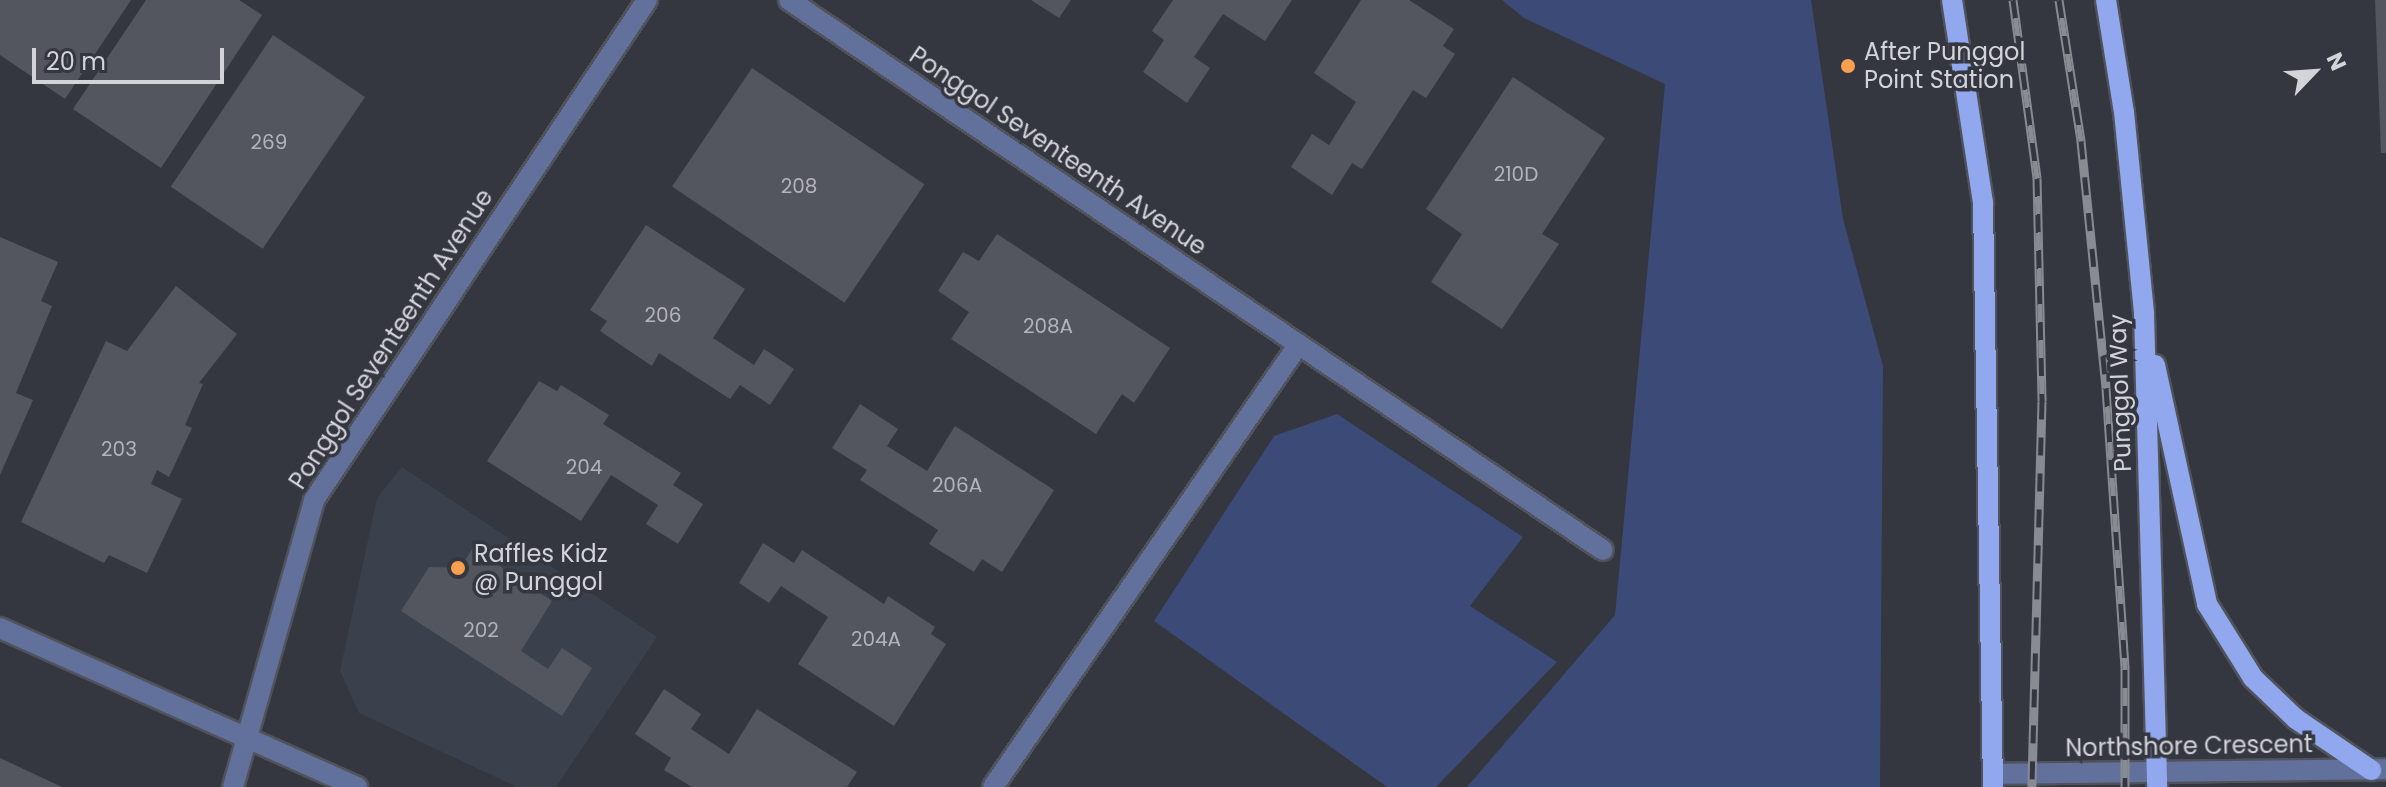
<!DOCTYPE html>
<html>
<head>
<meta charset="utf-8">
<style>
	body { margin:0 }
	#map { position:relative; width:2386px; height:787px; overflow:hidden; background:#34373f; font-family:Poppins,sans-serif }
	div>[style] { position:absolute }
	.built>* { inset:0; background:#3b404d }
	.green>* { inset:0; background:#3c4a77 }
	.building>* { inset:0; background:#53565e; transform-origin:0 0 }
	.roads { filter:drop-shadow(2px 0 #50535b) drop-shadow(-2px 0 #50535b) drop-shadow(0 2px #50535b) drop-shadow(0 -2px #50535b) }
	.minor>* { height:20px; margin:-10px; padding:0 10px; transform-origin:10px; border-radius:10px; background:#62709c }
	.major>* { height:20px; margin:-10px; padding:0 10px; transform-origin:10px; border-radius:10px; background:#91a8ef }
	.rail>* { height:9px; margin-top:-4.5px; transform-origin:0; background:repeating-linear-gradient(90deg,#34373f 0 18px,#888b91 0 36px); box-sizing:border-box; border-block:2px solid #888b91 }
	.dots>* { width:22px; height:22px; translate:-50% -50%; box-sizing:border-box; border:4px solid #34373f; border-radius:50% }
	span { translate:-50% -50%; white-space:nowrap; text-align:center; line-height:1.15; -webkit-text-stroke:7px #34373f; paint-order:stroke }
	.number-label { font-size:20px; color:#b2b4ba }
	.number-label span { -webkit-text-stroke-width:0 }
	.poi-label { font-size:24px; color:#d2d4d9 }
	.left { translate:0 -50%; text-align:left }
	.street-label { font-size:24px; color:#d2d4d9 }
	.north { position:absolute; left:2274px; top:32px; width:80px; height:80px; -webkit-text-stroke:6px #34373f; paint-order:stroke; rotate:65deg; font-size:22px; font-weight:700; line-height:32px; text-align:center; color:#d2d4d9 }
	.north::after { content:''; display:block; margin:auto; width:28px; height:36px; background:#d2d4d9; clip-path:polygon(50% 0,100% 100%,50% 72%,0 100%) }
	.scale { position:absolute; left:32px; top:48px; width:192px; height:36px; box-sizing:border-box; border:4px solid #d2d4d9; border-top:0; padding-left:10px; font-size:24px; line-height:28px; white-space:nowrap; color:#d2d4d9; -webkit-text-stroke:6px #34373f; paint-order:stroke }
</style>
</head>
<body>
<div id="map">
	<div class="built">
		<div style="clip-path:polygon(402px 467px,657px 637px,556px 787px,517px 787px,359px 713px,340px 671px,377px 498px)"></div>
	</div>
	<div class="green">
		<div style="clip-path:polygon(1502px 0,1811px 0,1843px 219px,1883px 366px,1880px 787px,1467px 787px,1615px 615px,1665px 84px,1524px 18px)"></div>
		<div style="clip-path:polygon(1337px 414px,1523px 537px,1470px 606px,1557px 662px,1436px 787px,1387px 787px,1154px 621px,1274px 436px)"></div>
	</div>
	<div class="building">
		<div style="clip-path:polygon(0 0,131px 0,65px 99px,0 55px)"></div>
		<div style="clip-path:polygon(146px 0,239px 0,262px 15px,161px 168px,73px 109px)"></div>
		<div style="clip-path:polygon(1031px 0,1071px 0,1059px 18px)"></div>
		<div style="clip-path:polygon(1173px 0,1292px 0,1265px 41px,1223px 14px,1194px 57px,1210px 68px,1187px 103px,1143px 72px,1164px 40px,1152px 31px)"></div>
		<div style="clip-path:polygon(1361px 0,1409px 0,1454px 29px,1443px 46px,1455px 54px,1426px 98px,1413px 90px,1362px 169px,1352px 163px,1332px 195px,1291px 167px,1312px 134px,1329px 145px,1356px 102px,1314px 73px)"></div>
		<div style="clip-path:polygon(2375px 0,2386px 0,2386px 153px,2381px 153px)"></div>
		<div style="left:273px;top:35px;width:111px;height:183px;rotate:34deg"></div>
		<div style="left:752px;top:68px;width:208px;height:143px;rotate:34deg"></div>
		<div style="clip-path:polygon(1513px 77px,1605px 138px,1542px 234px,1559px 244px,1502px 329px,1431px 282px,1462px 234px,1426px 209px)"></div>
		<div style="clip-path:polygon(646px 225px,745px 289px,713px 338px,754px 365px,764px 349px,794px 369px,770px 405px,740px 385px,730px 399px,659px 353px,652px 366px,600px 331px,607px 321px,590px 310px)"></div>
		<div style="clip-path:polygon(997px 234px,1170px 348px,1134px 403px,1122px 394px,1096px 434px,951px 339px,969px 312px,938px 291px,963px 252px,979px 261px)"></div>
		<div style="clip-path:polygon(0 237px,58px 262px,41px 301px,52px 306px,16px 393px,33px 400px,0 475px)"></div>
		<div style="clip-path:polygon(176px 286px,237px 334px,199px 383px,203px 384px,185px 425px,192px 428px,169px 477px,157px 470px,151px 484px,182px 499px,147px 573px,109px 555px,104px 563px,21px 522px,106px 341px,127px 351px)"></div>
		<div style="clip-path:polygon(539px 381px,557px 391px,561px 385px,609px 415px,603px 424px,681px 473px,673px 485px,703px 504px,678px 544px,646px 524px,658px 505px,611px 475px,581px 521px,487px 461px)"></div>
		<div style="clip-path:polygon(860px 404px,898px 429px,887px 446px,927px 471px,955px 426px,1054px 490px,1002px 572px,982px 559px,974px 572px,929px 544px,938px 530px,860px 480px,867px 470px,832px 448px)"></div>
		<div style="clip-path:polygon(763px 543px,794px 563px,802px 550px,884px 604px,888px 596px,935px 627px,931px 634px,946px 644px,894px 726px,798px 664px,828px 617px,781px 586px,769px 603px,739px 583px)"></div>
		<div style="clip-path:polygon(473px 548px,552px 601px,521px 651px,548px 669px,562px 648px,592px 668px,562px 716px,401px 611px,429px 567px,460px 568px)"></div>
		<div style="clip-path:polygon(664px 689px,701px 714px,691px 729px,729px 754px,757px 709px,857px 772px,847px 787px,692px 787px,664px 770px,671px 758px,635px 734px)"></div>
		<div style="clip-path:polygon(0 758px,62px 787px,0 787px)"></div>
	</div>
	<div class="roads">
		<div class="minor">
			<div style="left:789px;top:0;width:982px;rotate:34.05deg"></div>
			<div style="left:0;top:628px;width:391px;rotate:24deg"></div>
			<div style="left:1993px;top:774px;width:393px;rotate:-0.7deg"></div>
			<div style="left:233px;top:787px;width:298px;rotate:-74.2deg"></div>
			<div style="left:314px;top:500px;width:601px;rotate:-56.34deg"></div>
			<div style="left:993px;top:787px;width:538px;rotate:-55.37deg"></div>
		</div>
		<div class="major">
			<div style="left:1952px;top:0;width:205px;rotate:81.3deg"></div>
			<div style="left:1983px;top:203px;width:584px;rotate:89.02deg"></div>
			<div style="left:2106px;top:0;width:113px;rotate:80.9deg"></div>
			<div style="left:2124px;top:112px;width:203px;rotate:84.3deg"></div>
			<div style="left:2144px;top:314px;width:473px;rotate:88.4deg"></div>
			<div style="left:2155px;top:365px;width:245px;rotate:77.7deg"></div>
			<div style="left:2207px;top:604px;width:87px;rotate:58.1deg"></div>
			<div style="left:2253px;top:678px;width:59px;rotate:43.6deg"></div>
			<div style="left:2296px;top:719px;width:91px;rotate:34.2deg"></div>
		</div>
	</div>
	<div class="rail">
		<div style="left:2013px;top:0;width:180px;rotate:82.3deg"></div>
		<div style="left:2037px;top:178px;width:223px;rotate:88.7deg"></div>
		<div style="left:2042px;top:401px;width:386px;rotate:91.5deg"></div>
		<div style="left:2059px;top:0;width:143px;rotate:81.1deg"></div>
		<div style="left:2081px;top:141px;width:248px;rotate:84.2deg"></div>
		<div style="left:2106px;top:388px;width:282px;rotate:86.1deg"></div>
		<div style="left:2125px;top:669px;width:118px;rotate:90deg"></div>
	</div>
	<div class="dots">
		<div style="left:1848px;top:66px;background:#fa9f4e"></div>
		<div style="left:458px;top:568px;background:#fa9f4e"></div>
	</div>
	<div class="number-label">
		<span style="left:269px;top:142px">269</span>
		<span style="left:1516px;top:174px">210D</span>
		<span style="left:799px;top:186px">208</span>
		<span style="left:663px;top:315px">206</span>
		<span style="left:1048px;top:326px">208A</span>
		<span style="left:119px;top:449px">203</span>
		<span style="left:584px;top:467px">204</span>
		<span style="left:957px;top:485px">206A</span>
		<span style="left:481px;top:630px">202</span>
		<span style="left:876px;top:639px">204A</span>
	</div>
	<div class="poi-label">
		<span class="left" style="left:1864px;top:66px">After Punggol<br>Point Station</span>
		<span class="left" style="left:474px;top:568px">Raffles Kidz<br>@ Punggol</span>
	</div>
	<div class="street-label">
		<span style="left:1058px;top:151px;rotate:34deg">Ponggol Seventeenth Avenue</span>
		<span style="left:391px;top:339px;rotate:-57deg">Ponggol Seventeenth Avenue</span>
		<span style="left:2120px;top:393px;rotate:-92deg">Punggol Way</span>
		<span style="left:2189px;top:746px;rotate:-1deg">Northshore Crescent</span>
	</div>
	<div class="north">N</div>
	<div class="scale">20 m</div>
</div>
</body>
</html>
